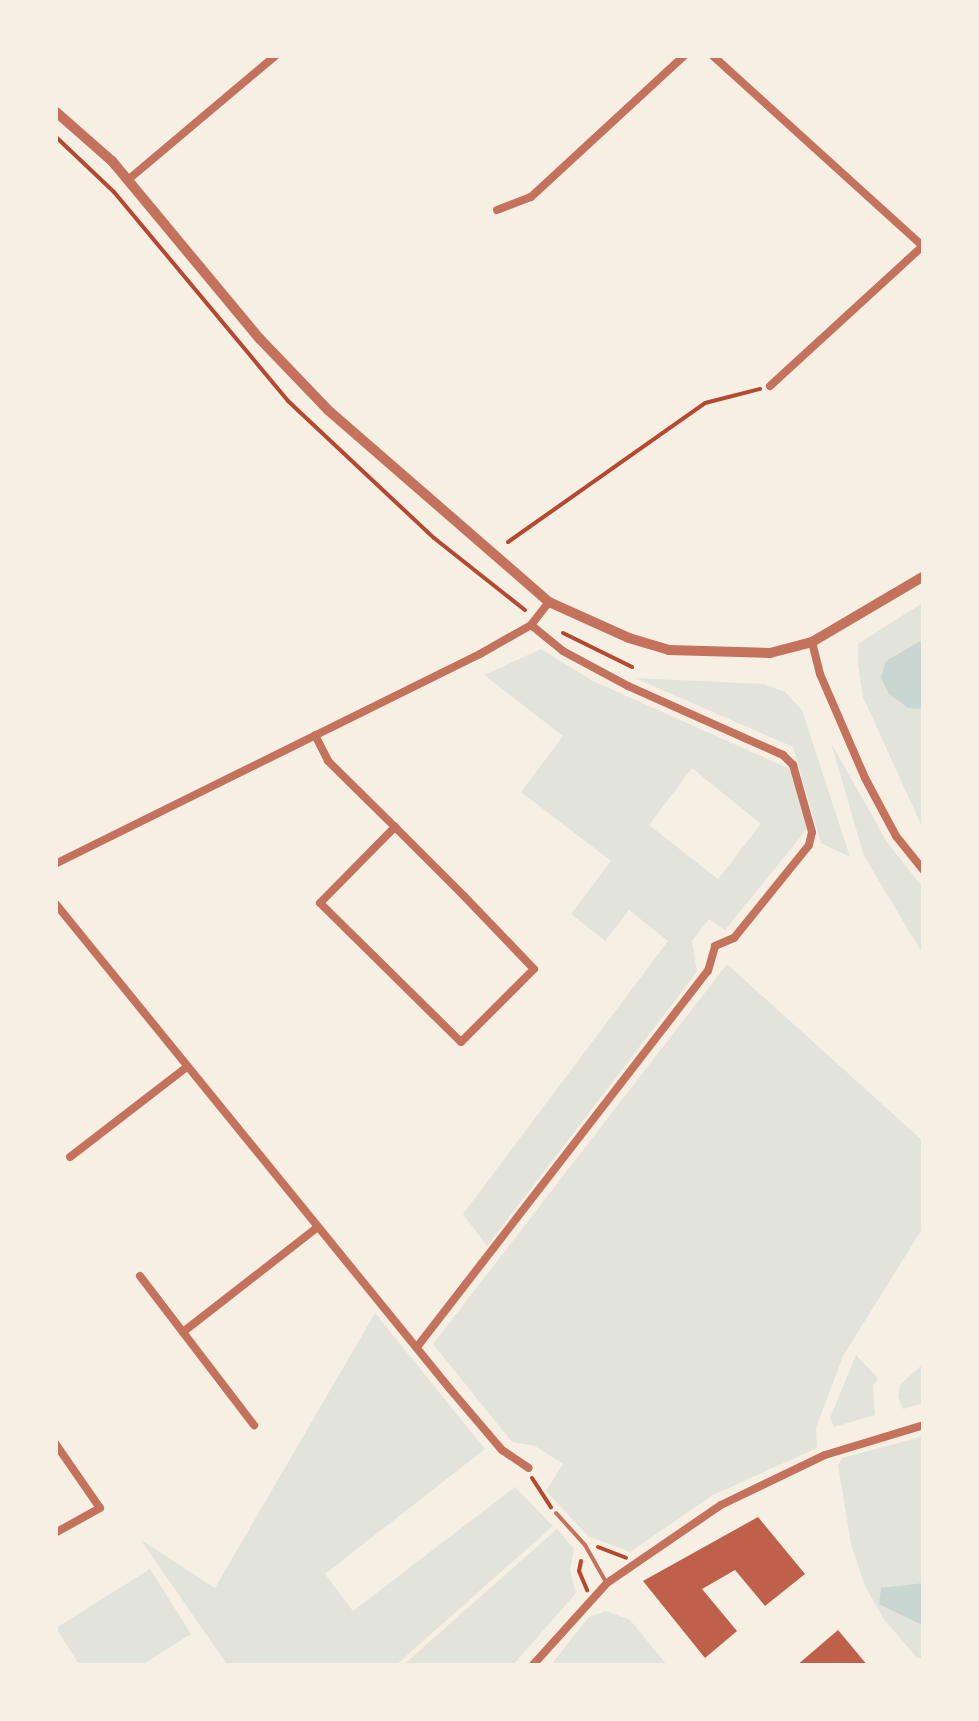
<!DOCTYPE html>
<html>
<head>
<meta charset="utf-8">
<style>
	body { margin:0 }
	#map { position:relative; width:979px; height:1721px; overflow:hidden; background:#f6efe4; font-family:"Work Sans",sans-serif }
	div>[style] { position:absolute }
	.green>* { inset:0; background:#e2e4dc }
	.water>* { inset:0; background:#c9d6d2 }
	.building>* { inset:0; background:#bf614a }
	.path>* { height:4px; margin:-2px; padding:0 2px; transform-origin:2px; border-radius:2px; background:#b5482f }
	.service>* { height:4px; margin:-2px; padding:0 2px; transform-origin:2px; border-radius:2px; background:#c5725c }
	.minor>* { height:8px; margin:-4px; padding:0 4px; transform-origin:4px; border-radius:4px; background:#c5725c }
	.tertiary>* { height:10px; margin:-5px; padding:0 5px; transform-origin:5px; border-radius:5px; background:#c5725c }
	span { translate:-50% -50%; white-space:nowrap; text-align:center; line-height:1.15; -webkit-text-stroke:9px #f6efe4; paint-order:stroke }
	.frame { position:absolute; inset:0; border:58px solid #f6efe4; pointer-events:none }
</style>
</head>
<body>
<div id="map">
	<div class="green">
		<div style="clip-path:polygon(924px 602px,924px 831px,863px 697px,858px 664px,858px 644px)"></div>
		<div style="clip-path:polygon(evenodd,541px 649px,593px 681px,790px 769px,807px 829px,725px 930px,709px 919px,692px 941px,697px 972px,487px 1246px,463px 1214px,668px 941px,629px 910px,605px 941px,571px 914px,611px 861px,521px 792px,563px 736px,484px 675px,541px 649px,692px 768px,761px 824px,718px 879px,649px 825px,692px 768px)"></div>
		<div style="clip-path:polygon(635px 678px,764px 684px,785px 692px,802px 710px,850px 857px,821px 843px,793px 747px)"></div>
		<div style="clip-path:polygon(831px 743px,887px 842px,924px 889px,924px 956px,864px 856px)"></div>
		<div style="clip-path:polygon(727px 964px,924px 1142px,924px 1226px,843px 1356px,816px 1428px,817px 1448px,713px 1495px,630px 1552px,588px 1536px,546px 1491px,563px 1464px,535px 1446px,512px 1442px,433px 1344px)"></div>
		<div style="clip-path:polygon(375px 1313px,485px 1449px,325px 1574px,353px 1611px,515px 1487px,553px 1526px,395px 1666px,228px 1666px,141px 1540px,215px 1588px)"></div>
		<div style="clip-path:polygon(856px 1355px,878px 1378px,873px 1386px,875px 1415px,834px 1427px,830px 1418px)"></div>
		<div style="clip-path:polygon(924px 1363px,924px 1403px,903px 1409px,898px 1397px,900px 1385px)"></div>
		<div style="clip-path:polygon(924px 1436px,924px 1658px,917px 1658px,883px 1618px,865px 1586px,851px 1544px,838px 1465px,842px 1458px)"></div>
		<div style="clip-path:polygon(557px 1529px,574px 1549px,570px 1571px,576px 1593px,512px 1666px,402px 1666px)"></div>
		<div style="clip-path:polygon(150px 1569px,191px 1634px,140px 1666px,80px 1666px,56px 1628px)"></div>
		<div style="clip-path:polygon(606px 1611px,630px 1620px,668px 1666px,550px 1666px,589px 1617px)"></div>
	</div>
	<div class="water">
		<div style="clip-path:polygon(924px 639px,924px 709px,908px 708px,888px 693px,881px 677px,886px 661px)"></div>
		<div style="clip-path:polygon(924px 1583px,924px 1626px,879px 1604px,881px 1588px)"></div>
	</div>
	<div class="building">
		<div style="clip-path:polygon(758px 1517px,805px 1574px,765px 1606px,735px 1570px,702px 1589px,737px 1631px,705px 1658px,643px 1581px)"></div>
		<div style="clip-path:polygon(838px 1630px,868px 1666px,796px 1666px)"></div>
	</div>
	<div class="path">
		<div style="left:55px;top:136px;width:81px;rotate:43.5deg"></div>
		<div style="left:114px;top:192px;width:272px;rotate:50.2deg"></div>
		<div style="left:288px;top:401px;width:200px;rotate:43.2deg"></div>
		<div style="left:434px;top:538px;width:116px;rotate:38.4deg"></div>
		<div style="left:508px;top:542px;width:241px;rotate:-35.2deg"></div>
		<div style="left:705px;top:403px;width:57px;rotate:-14.3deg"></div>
		<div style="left:563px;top:633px;width:77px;rotate:26.2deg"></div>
		<div style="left:532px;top:1478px;width:35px;rotate:57deg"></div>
		<div style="left:598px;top:1547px;width:30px;rotate:21deg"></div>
		<div style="left:581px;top:1561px;width:10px;rotate:101deg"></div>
		<div style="left:579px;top:1571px;width:21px;rotate:67deg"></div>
	</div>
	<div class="service">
		<div style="left:556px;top:1513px;width:43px;rotate:47.8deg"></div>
		<div style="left:585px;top:1545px;width:43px;rotate:60.4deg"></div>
	</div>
	<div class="minor">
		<div style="left:712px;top:55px;width:286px;rotate:42.2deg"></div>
		<div style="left:129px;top:179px;width:192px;rotate:-40.1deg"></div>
		<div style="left:497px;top:210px;width:36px;rotate:-21deg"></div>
		<div style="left:531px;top:197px;width:209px;rotate:-42.7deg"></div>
		<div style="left:770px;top:386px;width:207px;rotate:-42.5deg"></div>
		<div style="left:812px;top:642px;width:33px;rotate:76deg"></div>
		<div style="left:820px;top:674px;width:113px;rotate:66.6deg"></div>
		<div style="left:865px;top:778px;width:66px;rotate:61.9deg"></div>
		<div style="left:896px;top:836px;width:45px;rotate:51.3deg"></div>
		<div style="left:315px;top:735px;width:29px;rotate:63deg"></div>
		<div style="left:328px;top:761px;width:94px;rotate:44.6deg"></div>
		<div style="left:395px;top:827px;width:98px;rotate:45deg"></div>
		<div style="left:464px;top:896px;width:101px;rotate:46.2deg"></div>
		<div style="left:534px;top:969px;width:103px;rotate:135deg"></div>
		<div style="left:461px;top:1042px;width:198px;rotate:-135.4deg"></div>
		<div style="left:320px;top:903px;width:107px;rotate:-45.4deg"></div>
		<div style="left:55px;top:864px;width:474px;rotate:-26.3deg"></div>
		<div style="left:480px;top:654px;width:59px;rotate:-29.6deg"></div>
		<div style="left:531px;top:625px;width:29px;rotate:-52deg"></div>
		<div style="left:55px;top:903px;width:626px;rotate:50.9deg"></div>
		<div style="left:450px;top:1389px;width:80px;rotate:49.6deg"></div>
		<div style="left:502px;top:1450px;width:32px;rotate:34deg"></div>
		<div style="left:70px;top:1157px;width:148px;rotate:-37.6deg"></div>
		<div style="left:140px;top:1276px;width:188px;rotate:52.6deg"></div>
		<div style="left:183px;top:1332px;width:171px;rotate:-37.9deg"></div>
		<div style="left:417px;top:1347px;width:475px;rotate:-52.3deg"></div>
		<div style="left:708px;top:971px;width:26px;rotate:-74deg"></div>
		<div style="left:715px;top:946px;width:21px;rotate:-23deg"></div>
		<div style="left:734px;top:938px;width:119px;rotate:-51.1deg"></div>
		<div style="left:809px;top:845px;width:13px;rotate:-77deg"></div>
		<div style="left:812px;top:832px;width:70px;rotate:-105.8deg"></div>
		<div style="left:793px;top:765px;width:14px;rotate:-135deg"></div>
		<div style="left:783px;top:755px;width:170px;rotate:-156deg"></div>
		<div style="left:628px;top:686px;width:74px;rotate:-151.7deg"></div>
		<div style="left:563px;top:651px;width:41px;rotate:-140.9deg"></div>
		<div style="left:55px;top:1443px;width:79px;rotate:55.3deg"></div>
		<div style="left:100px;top:1508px;width:51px;rotate:150.9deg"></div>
		<div style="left:532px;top:1666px;width:112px;rotate:-47.9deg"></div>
		<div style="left:607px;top:1583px;width:138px;rotate:-34.4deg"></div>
		<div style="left:721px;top:1505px;width:115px;rotate:-25.7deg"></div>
		<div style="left:825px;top:1455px;width:103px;rotate:-16.9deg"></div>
	</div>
	<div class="tertiary">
		<div style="left:55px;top:111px;width:76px;rotate:41.3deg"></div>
		<div style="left:112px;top:161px;width:231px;rotate:50.3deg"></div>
		<div style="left:260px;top:339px;width:98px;rotate:46.2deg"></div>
		<div style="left:328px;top:410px;width:293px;rotate:41deg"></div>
		<div style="left:549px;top:602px;width:88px;rotate:24.2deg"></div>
		<div style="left:629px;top:638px;width:42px;rotate:16.7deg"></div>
		<div style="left:669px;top:650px;width:101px;rotate:1.7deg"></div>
		<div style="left:770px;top:653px;width:43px;rotate:-14.7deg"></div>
		<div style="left:812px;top:642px;width:130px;rotate:-30.5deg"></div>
	</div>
	<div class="frame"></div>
</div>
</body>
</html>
